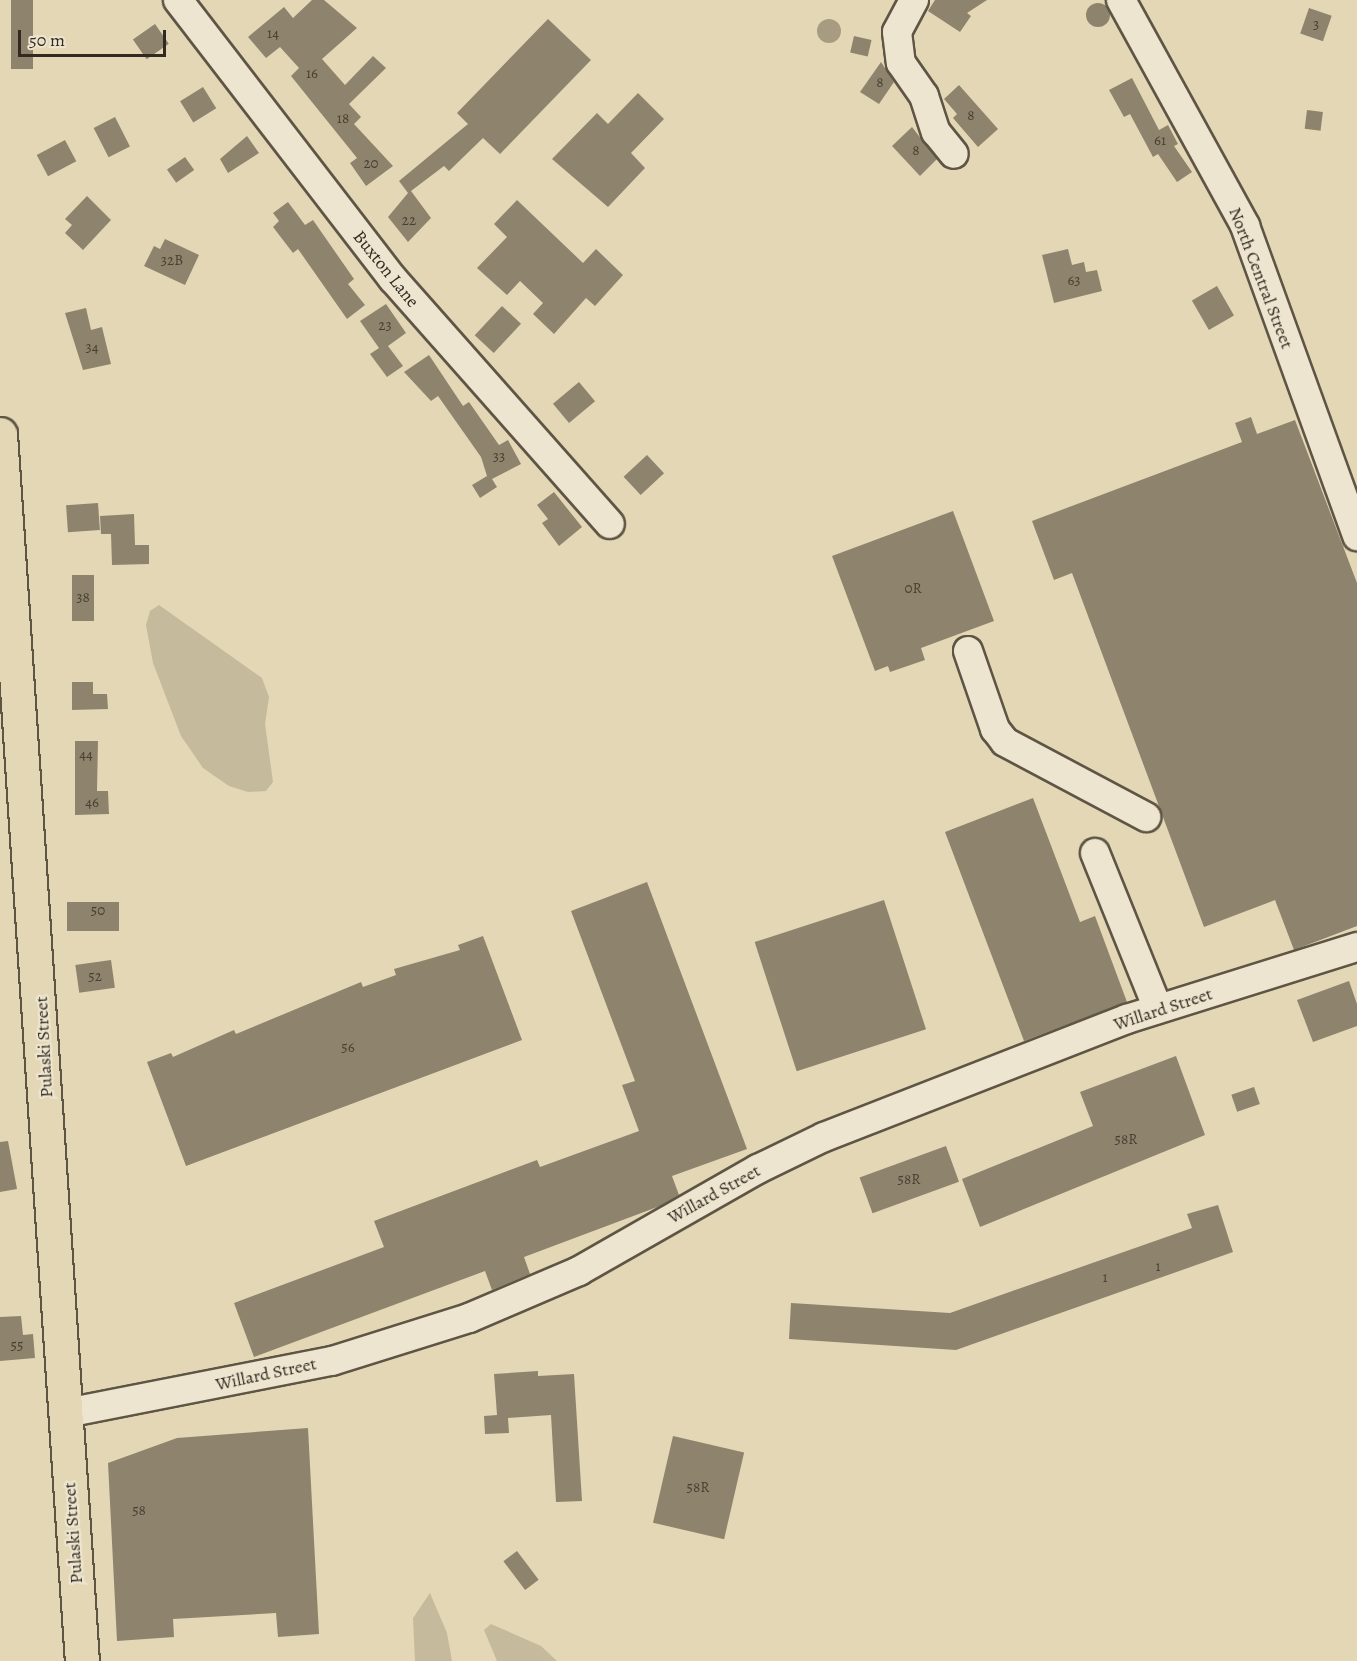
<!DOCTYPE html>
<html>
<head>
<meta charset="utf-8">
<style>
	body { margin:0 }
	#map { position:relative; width:1357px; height:1661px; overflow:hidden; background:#e3d7b5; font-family:Alegreya,serif }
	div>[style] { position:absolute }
	.green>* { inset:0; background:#c5ba9c }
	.water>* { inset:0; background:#a79c82 }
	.round { border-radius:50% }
	.building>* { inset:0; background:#8e846d; transform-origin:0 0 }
	.roads { filter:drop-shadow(2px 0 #5e5545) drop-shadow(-2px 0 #5e5545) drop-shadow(0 2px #5e5545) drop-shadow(0 -2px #5e5545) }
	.minor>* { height:28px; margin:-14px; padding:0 14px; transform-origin:14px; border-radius:14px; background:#ede5cf }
	.major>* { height:33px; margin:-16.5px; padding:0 16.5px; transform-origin:16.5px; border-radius:16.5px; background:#e3d7b5 }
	span { translate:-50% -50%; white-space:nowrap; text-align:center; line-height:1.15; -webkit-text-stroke:4.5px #ede5cf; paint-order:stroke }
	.number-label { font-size:15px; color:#494033 }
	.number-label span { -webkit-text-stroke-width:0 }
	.street-label { font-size:18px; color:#322a20 }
	.scale { position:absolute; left:18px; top:30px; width:148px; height:27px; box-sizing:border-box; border:3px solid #322a20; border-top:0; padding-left:8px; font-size:18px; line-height:21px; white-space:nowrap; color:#322a20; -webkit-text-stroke:4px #ede5cf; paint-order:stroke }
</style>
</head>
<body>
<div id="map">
	<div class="green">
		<div style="clip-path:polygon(159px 605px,262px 678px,269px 697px,265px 724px,273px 782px,266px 791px,248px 792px,229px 786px,203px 768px,181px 736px,153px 663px,146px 625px,150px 611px)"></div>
		<div style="clip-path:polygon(430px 1593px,447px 1633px,452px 1661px,415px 1661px,413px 1618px)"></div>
		<div style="clip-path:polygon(491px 1624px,541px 1646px,557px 1661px,497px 1661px,484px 1630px)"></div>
	</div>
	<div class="water">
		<div class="round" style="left:817px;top:19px;width:24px;height:24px"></div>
	</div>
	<div class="building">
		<div style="left:11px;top:0;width:22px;height:69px"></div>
		<div style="clip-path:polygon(312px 0,324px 0,357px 28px,322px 59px,345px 85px,373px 56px,386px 68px,349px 104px,361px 117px,354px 124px,393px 166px,366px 186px,350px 163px,357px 158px,291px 76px,299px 68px,280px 47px,266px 58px,248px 37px,284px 7px,293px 18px)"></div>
		<div style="clip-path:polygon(935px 0,987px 0,967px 13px,971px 16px,960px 32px,928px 11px)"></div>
		<div class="round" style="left:1086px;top:3px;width:24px;height:24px"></div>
		<div style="left:1309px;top:8px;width:24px;height:27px;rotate:19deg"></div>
		<div style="clip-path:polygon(548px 19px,591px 60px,500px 154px,483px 138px,449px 171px,444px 166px,411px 191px,431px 218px,408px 242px,388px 217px,408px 193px,399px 181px,468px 124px,457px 113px)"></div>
		<div style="left:155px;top:24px;width:24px;height:27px;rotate:55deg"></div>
		<div style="left:854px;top:36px;width:18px;height:17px;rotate:13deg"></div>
		<div style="clip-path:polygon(881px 62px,894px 82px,879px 104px,860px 92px)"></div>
		<div style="clip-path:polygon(1132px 78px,1159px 130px,1168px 125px,1178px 144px,1174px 146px,1192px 172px,1177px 182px,1158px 154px,1153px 157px,1130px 114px,1124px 117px,1109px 90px)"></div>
		<div style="clip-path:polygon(959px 85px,998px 129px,978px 147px,953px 118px,957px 114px,944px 99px)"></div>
		<div style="left:203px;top:87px;width:25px;height:27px;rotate:58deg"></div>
		<div style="clip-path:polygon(638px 93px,664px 119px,631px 153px,645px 168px,608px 207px,552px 159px,597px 113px,608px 124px)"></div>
		<div style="left:1307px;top:110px;width:16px;height:19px;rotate:7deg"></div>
		<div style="left:115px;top:117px;width:33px;height:24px;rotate:63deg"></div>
		<div style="clip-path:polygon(912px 127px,937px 159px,920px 176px,892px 146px)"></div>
		<div style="clip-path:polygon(247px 136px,259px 153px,228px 173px,220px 159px)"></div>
		<div style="left:65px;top:140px;width:24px;height:32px;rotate:62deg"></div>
		<div style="left:185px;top:157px;width:16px;height:22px;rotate:55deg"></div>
		<div style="clip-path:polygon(87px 196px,111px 220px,83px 250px,65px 233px,72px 225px,65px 219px)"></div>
		<div style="clip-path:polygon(517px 200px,583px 263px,596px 249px,623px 275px,595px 306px,586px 298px,554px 334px,533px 314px,543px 303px,520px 281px,507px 295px,477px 268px,507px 237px,494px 224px)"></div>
		<div style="clip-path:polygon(288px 202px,305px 225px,313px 220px,354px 279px,348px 284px,365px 305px,347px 319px,298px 249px,293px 253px,273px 227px,279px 221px,273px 213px)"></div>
		<div style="clip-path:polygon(165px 239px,199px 255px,185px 285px,144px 266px,154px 246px,160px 249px)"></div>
		<div style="clip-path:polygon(1068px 249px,1072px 265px,1084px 262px,1086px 272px,1097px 270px,1102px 291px,1054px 303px,1042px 255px)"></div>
		<div style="left:1217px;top:286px;width:34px;height:29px;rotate:60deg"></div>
		<div style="clip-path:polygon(386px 304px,406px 333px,388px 346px,403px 366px,387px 377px,370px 354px,379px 348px,360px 321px)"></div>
		<div style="left:502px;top:306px;width:26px;height:40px;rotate:43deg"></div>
		<div style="clip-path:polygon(86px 308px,91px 330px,102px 327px,111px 364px,83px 370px,65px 313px)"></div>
		<div style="clip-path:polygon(429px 355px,463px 406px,469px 402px,499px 445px,508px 440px,521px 464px,492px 479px,497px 487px,480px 498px,472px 485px,487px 476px,481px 457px,438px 396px,431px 401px,404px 372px)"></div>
		<div style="left:579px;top:382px;width:25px;height:34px;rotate:50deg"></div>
		<div style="clip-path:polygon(1251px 417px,1257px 434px,1295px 420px,1357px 583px,1357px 926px,1294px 950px,1275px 900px,1204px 927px,1072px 573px,1054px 580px,1032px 521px,1242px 442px,1235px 423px)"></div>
		<div style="left:647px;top:455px;width:25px;height:32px;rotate:47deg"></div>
		<div style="clip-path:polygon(554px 492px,582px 527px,559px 546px,542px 523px,548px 519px,537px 505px)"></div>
		<div style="left:98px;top:503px;width:27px;height:32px;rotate:86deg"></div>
		<div style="clip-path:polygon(953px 511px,994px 621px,921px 648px,925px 660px,890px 672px,888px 666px,875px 671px,832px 556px)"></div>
		<div style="clip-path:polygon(134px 514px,135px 545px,149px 545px,149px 564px,112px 565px,111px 534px,101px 534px,100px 516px)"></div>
		<div style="left:72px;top:575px;width:22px;height:46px"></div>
		<div style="clip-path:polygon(72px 682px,93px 682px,93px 694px,107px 694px,108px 709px,72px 710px)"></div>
		<div style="clip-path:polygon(75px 741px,98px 741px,97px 791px,108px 791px,109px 814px,75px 815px)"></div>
		<div style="clip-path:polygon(1033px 798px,1080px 922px,1095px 916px,1127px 1002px,1024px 1041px,945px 832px)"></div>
		<div style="clip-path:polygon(647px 882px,747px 1149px,672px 1176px,679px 1195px,660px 1206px,524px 1257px,530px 1274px,492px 1290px,485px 1271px,254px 1357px,234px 1303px,384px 1247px,374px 1221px,537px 1160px,540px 1167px,639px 1131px,622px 1085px,635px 1081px,571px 911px)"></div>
		<div style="left:884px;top:900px;width:136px;height:136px;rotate:72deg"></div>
		<div style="left:67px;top:902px;width:52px;height:29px"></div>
		<div style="clip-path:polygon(483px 936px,522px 1040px,186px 1166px,147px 1062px,171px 1053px,173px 1057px,234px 1030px,236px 1034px,361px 982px,363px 987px,396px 975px,394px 969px,460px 950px,458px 945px)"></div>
		<div style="left:111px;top:960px;width:28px;height:36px;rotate:82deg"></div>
		<div style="clip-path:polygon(1349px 981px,1357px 1004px,1357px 1026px,1313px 1042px,1297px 1000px)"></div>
		<div style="clip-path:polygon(1176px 1056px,1205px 1135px,980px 1227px,962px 1179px,1093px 1126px,1080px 1092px)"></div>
		<div style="left:1254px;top:1087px;width:18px;height:24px;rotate:71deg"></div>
		<div style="clip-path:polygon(8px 1141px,17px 1189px,0 1192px,0 1142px)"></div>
		<div style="left:946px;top:1146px;width:38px;height:92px;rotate:70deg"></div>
		<div style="clip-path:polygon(1218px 1205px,1233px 1252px,956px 1350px,789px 1339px,791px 1303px,950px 1313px,1192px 1228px,1187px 1214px)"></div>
		<div style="clip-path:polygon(21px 1316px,23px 1335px,33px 1334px,35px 1358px,0 1361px,0 1317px)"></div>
		<div style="clip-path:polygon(538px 1371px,538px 1376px,574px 1374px,582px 1501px,556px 1502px,551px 1415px,508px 1418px,509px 1433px,485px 1434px,484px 1416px,497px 1415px,494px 1374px)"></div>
		<div style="clip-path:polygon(308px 1428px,319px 1634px,278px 1637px,276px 1613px,173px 1619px,174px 1637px,117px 1641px,108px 1463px,177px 1438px)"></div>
		<div style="left:673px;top:1436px;width:73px;height:89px;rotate:13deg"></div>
		<div style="left:517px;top:1551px;width:36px;height:17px;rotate:53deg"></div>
	</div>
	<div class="roads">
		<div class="minor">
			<div style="left:178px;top:0;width:352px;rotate:52.4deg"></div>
			<div style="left:393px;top:279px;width:327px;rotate:48.5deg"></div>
			<div style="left:914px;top:0;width:36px;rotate:118deg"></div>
			<div style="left:897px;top:32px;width:31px;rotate:83deg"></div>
			<div style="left:901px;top:63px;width:40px;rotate:55.1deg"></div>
			<div style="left:924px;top:96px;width:38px;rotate:72deg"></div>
			<div style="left:936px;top:132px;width:28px;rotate:51deg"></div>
			<div style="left:1121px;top:0;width:258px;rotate:61.2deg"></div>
			<div style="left:1245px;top:226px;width:330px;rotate:70.1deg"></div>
			<div style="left:968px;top:651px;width:83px;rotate:70.9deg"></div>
			<div style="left:995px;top:729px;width:16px;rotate:52deg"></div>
			<div style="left:1005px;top:742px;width:160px;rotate:28deg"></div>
			<div style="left:1095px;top:853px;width:168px;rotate:68deg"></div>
			<div style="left:66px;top:1413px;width:271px;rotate:-11.1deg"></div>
			<div style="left:332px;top:1361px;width:144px;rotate:-17.4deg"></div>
			<div style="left:469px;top:1318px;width:120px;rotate:-23.1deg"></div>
			<div style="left:579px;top:1271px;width:206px;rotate:-29.7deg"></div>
			<div style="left:758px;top:1169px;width:73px;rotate:-25.9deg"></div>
			<div style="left:824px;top:1137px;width:325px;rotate:-21.3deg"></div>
			<div style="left:1127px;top:1019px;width:241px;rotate:-17.4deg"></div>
		</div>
		<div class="major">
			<div style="left:0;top:434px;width:1230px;rotate:86.18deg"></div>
		</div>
	</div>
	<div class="number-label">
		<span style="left:1316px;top:25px">3</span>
		<span style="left:273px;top:34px">14</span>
		<span style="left:312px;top:74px">16</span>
		<span style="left:880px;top:83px">8</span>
		<span style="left:971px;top:116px">8</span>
		<span style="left:343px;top:119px">18</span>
		<span style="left:1160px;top:141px">61</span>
		<span style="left:916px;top:151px">8</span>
		<span style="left:371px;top:164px">20</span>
		<span style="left:409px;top:221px">22</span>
		<span style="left:172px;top:261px">32B</span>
		<span style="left:1074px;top:281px">63</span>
		<span style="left:385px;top:326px">23</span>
		<span style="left:92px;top:348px">34</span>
		<span style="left:499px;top:457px">33</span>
		<span style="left:913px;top:589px">0R</span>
		<span style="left:83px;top:598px">38</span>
		<span style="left:86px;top:755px">44</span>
		<span style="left:92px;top:803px">46</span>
		<span style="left:98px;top:911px">50</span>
		<span style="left:95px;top:977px">52</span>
		<span style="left:348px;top:1048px">56</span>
		<span style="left:1126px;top:1140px">58R</span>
		<span style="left:909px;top:1180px">58R</span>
		<span style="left:1158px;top:1267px">1</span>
		<span style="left:1105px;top:1278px">1</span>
		<span style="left:17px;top:1346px">55</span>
		<span style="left:698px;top:1488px">58R</span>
		<span style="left:139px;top:1511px">58</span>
	</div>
	<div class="street-label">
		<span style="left:386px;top:269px;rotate:51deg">Buxton Lane</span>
		<span style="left:1261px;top:278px;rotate:69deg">North Central Street</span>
		<span style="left:1163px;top:1009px;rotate:-18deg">Willard Street</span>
		<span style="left:44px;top:1047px;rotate:-93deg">Pulaski Street</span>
		<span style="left:714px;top:1194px;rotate:-29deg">Willard Street</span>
		<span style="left:266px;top:1374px;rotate:-12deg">Willard Street</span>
		<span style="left:73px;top:1533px;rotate:-94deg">Pulaski Street</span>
	</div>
	<div class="scale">50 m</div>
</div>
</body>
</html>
